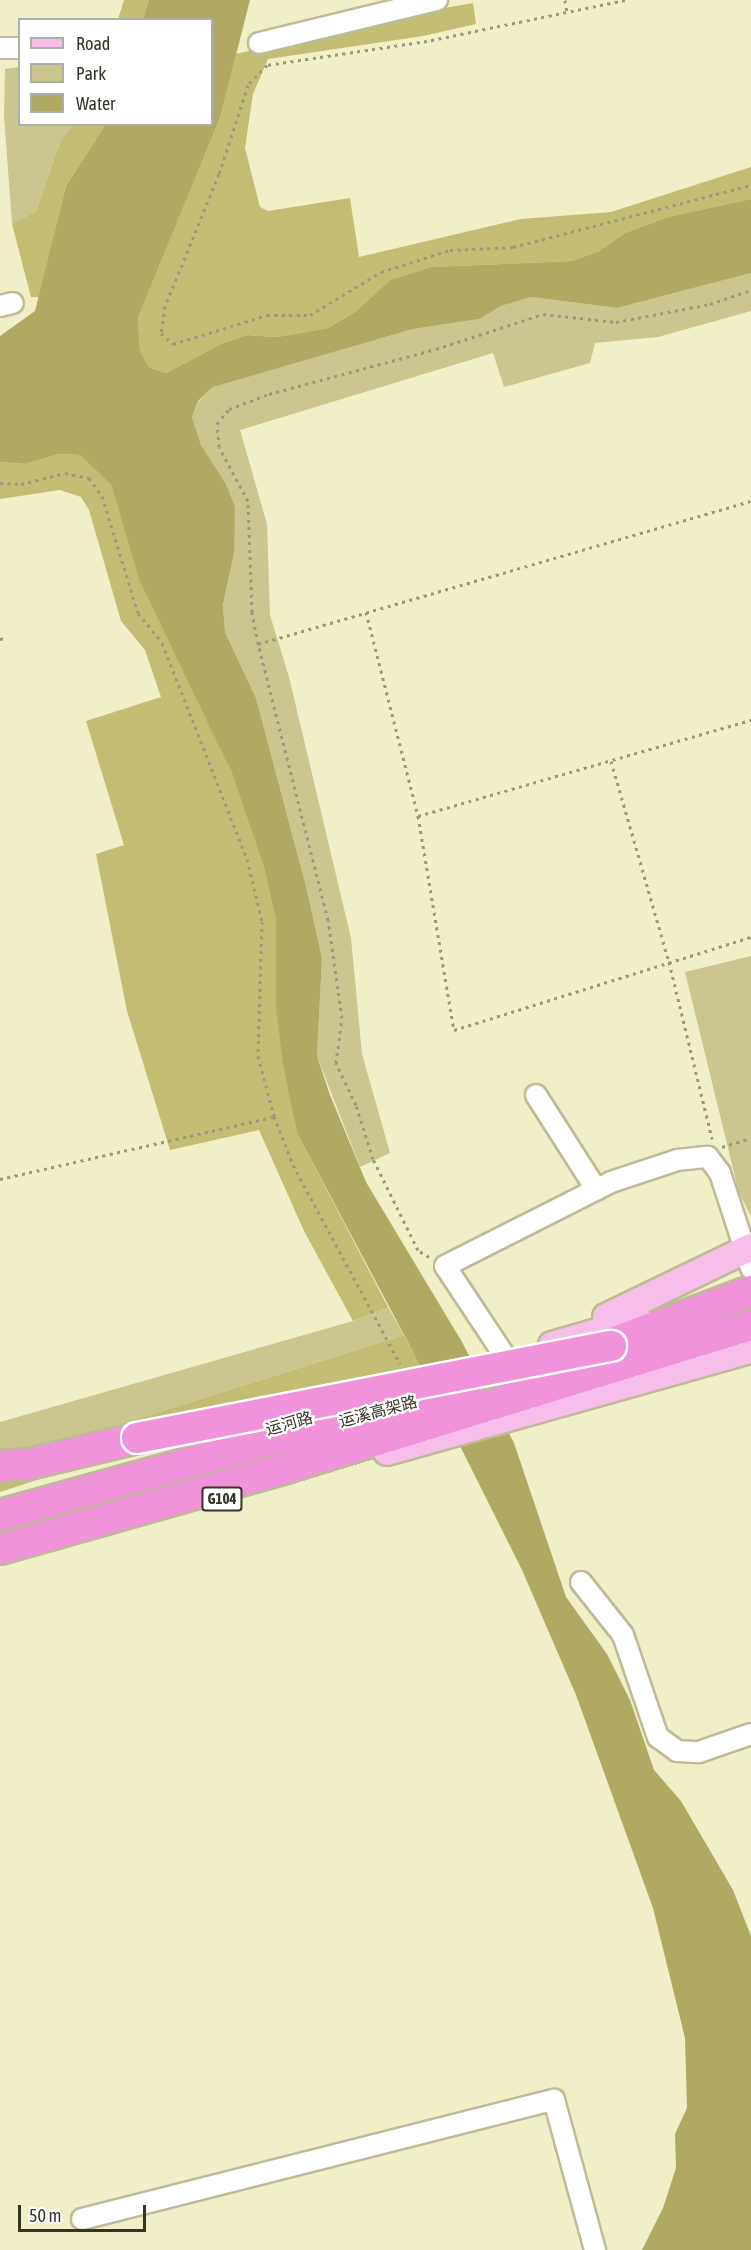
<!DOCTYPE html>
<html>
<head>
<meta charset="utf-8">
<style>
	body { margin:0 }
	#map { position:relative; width:751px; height:2250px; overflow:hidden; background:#f1efc8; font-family:"Asap Condensed","Noto Sans SC",sans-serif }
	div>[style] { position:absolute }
	.green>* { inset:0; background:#cbc68d }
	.forest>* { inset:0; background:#c3bd74 }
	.water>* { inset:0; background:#afa961 }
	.path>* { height:3px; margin-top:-1.5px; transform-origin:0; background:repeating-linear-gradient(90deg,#99987c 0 3px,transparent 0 7.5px) }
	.roads { filter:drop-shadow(2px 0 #bdbb96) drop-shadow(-2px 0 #bdbb96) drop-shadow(0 2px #bdbb96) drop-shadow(0 -2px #bdbb96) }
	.minor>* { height:20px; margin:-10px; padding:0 10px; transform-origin:10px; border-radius:10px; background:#fff }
	.major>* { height:26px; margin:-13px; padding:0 13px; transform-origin:13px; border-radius:13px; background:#f7bee9 }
	.highway>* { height:30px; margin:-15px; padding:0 15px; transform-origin:15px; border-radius:15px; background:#f193db }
	.bridges { filter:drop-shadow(2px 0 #fff) drop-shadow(-2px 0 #fff) drop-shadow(0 2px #fff) drop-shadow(0 -2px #fff) }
	.highway-bridge>* { height:30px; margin:-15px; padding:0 15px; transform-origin:15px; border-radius:15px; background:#f193db }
	span { translate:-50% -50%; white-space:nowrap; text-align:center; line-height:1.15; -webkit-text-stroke:4.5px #fff; paint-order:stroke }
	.shield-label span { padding:2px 4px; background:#fff; border:2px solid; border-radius:4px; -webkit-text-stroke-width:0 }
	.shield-label { font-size:15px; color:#353425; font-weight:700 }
	.street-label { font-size:16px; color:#353425 }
	.legend { position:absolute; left:18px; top:18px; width:195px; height:108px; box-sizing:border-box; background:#fff; border:2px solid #aeaea8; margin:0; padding:8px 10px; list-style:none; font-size:18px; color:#353425 }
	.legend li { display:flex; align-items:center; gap:12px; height:30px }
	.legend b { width:30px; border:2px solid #aeaea8 }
	.scale { position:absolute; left:18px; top:2205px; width:128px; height:27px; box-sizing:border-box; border:3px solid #353425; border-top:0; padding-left:8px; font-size:18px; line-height:21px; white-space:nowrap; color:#353425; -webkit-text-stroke:4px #fff; paint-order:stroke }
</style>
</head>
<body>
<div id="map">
	<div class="green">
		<div style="clip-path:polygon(19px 67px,20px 124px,73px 125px,60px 142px,36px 211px,12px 224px,4px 116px,5px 69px)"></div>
		<div style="clip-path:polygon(751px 273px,751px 311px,658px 337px,595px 343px,590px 363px,504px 387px,493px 353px,240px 430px,267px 524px,270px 615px,289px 677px,351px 938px,362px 1054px,390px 1153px,360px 1167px,317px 1056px,322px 958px,307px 890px,256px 698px,225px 632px,223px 606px,234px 554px,225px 482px,201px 445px,192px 417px,198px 402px,213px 387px,249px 376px,413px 329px,480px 319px,501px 306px,531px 297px,617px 308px)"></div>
		<div style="clip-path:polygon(751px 956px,751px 1216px,739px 1193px,685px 972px)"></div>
		<div style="clip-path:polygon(388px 1307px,404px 1335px,0 1462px,0 1422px,353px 1321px)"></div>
	</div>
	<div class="forest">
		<div style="clip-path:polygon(124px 0,149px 0,143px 19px,118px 19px)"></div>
		<div style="clip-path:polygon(473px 3px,476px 24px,423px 36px,268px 59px,253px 94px,245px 148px,260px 207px,268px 211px,350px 198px,359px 257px,521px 219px,611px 212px,751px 167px,751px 199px,668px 217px,625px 233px,599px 251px,572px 261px,431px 267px,390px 280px,355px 312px,328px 328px,277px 337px,247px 335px,223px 343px,166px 373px,149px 367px,140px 351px,138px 318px,220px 118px,236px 54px,388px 18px)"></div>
		<div style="clip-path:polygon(73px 125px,105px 125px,66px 186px,39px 297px,31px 297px,12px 224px,36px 211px,60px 142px)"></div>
		<div style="clip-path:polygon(59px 454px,80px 455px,112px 486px,231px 771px,264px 868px,276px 921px,276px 1009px,297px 1133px,388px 1307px,353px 1321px,304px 1231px,259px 1130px,170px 1150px,127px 1011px,96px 854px,124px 845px,86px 721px,161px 697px,145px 650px,121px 621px,89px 510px,81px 497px,60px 490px,0 499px,0 462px,25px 464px)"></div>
		<div style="clip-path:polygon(404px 1335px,421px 1367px,175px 1435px,0 1492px,0 1462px)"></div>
	</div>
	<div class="water">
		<div style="clip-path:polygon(149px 0,250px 0,220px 118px,138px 318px,140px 351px,149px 367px,166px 373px,223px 343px,247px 335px,277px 337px,328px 328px,355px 312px,390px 280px,431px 267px,572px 261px,599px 251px,625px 233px,668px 217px,751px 199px,751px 273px,617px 308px,531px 297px,501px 306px,480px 319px,413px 329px,213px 387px,198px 401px,192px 417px,201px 445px,225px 482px,235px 507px,234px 554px,223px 605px,225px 632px,256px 698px,307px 890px,322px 958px,317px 1056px,330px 1095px,366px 1182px,462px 1342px,514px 1443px,566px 1597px,607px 1654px,630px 1700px,654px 1770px,681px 1801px,733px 1890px,751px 1936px,751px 2250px,642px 2250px,663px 2208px,676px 2168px,675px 2134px,687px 2108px,685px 2038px,653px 1908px,576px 1695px,522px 1570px,409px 1344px,297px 1133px,283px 1064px,276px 1009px,276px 921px,264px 868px,231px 771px,139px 579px,112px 486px,80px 455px,59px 454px,25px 464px,0 462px,0 336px,35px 311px,66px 186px,105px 125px,212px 124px,212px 20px,143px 19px)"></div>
	</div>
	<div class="path">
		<div style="left:565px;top:0;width:12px;rotate:81deg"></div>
		<div style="left:625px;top:0;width:202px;rotate:168.3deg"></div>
		<div style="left:427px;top:41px;width:162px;rotate:171.5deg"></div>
		<div style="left:267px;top:65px;width:28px;rotate:134deg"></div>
		<div style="left:248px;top:85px;width:94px;rotate:108deg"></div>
		<div style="left:219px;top:174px;width:143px;rotate:112.2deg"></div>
		<div style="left:165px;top:306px;width:27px;rotate:98deg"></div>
		<div style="left:161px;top:333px;width:16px;rotate:43deg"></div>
		<div style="left:173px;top:344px;width:98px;rotate:-17.1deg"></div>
		<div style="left:267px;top:315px;width:43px"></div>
		<div style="left:310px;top:315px;width:83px;rotate:-31.2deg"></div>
		<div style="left:381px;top:272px;width:72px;rotate:-17.7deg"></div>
		<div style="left:450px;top:250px;width:63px;rotate:-2.7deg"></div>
		<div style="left:513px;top:247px;width:246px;rotate:-14.6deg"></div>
		<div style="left:0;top:483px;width:21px;rotate:3deg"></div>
		<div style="left:21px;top:484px;width:45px;rotate:-14deg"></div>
		<div style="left:65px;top:473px;width:25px;rotate:12deg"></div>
		<div style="left:89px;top:478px;width:22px;rotate:54deg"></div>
		<div style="left:102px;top:496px;width:122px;rotate:72.9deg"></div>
		<div style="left:138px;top:613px;width:38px;rotate:51deg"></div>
		<div style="left:162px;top:643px;width:232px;rotate:68.5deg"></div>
		<div style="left:247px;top:859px;width:64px;rotate:76.4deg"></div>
		<div style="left:262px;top:921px;width:135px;rotate:91.7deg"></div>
		<div style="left:258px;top:1056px;width:62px;rotate:75.1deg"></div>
		<div style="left:274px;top:1116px;width:53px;rotate:68.8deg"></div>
		<div style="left:293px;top:1165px;width:226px;rotate:61.7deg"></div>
		<div style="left:366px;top:612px;width:211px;rotate:75.7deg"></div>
		<div style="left:418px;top:816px;width:217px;rotate:80.5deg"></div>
		<div style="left:454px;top:1030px;width:311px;rotate:-17.4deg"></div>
		<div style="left:0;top:639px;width:5px;rotate:-11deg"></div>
		<div style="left:258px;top:644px;width:513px;rotate:-16.18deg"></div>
		<div style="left:611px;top:761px;width:209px;rotate:73.9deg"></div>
		<div style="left:669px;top:962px;width:182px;rotate:76.3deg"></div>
		<div style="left:418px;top:816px;width:347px;rotate:-16.1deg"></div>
		<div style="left:722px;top:1147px;width:30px;rotate:-17deg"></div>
		<div style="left:0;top:1179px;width:280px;rotate:-12.8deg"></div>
		<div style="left:429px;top:1257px;width:13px;rotate:-148deg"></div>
		<div style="left:418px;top:1250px;width:102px;rotate:-116.3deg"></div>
		<div style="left:373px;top:1159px;width:57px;rotate:-107.5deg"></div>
		<div style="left:356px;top:1105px;width:47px;rotate:-115.5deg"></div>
		<div style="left:336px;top:1063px;width:45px;rotate:-82.4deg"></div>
		<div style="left:342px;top:1018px;width:99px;rotate:-98.1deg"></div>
		<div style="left:328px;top:920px;width:285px;rotate:-104.2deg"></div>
		<div style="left:258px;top:644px;width:33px;rotate:-101deg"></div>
		<div style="left:252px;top:612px;width:111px;rotate:-92.1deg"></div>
		<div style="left:248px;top:501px;width:61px;rotate:-118.2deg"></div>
		<div style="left:219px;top:447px;width:23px;rotate:-95deg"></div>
		<div style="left:217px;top:424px;width:19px;rotate:-51deg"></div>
		<div style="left:229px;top:409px;width:43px;rotate:-20.6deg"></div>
		<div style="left:269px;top:394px;width:173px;rotate:-15.1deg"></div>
		<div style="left:436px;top:349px;width:113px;rotate:-18.1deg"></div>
		<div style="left:543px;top:314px;width:73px;rotate:6.3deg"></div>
		<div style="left:616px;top:322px;width:96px;rotate:-10.8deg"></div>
		<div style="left:710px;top:304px;width:43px;rotate:-18.9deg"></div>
	</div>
	<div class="roads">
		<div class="minor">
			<div style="left:259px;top:43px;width:183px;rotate:-13.6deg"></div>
			<div style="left:0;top:48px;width:20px"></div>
			<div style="left:0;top:306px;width:13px;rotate:-13deg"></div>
			<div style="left:536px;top:1095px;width:112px;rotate:57.4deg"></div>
			<div style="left:506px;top:1358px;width:110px;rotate:-123.5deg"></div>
			<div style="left:445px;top:1266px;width:186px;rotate:-26.8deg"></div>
			<div style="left:611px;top:1182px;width:70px;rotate:-18.4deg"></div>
			<div style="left:677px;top:1160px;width:31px;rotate:-6deg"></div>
			<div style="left:708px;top:1157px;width:20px;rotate:53deg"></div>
			<div style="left:720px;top:1173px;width:100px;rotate:71.9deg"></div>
			<div style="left:581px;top:1582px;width:68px;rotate:51.6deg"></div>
			<div style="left:623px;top:1635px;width:108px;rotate:71.1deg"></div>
			<div style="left:658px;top:1737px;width:24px;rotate:36deg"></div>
			<div style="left:677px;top:1751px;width:22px;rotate:3deg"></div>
			<div style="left:699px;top:1752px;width:55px;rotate:-19.1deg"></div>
			<div style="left:82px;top:2219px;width:487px;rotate:-14.2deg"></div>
			<div style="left:554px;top:2100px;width:156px;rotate:74.7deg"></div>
		</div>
		<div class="major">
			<div style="left:606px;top:1317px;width:161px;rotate:-25.8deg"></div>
			<div style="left:552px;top:1345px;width:90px;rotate:-16.2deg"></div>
			<div style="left:387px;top:1452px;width:378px;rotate:-15.7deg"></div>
		</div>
		<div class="highway">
			<div style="left:586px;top:1353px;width:176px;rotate:-20.6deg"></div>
			<div style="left:0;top:1466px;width:29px;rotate:-4deg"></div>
			<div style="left:29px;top:1464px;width:111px;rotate:-13.5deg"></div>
			<div style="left:0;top:1515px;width:488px;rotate:-15.5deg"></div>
			<div style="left:0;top:1549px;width:300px;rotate:-15.8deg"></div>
			<div style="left:289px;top:1467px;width:483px;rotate:-17.1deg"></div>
		</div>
	</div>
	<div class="bridges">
		<div class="highway-bridge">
			<div style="left:137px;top:1438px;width:483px;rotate:-11deg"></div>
		</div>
	</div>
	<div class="shield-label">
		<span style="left:222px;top:1499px">G104</span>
	</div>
	<div class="street-label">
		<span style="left:378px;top:1411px;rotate:-15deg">运溪高架路</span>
		<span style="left:289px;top:1423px;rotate:-16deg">运河路</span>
	</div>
	<ul class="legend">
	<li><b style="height:8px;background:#f7bee9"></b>Road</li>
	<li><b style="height:16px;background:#cbc68d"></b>Park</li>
	<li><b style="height:16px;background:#afa961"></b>Water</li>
	</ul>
	<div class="scale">50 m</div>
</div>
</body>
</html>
